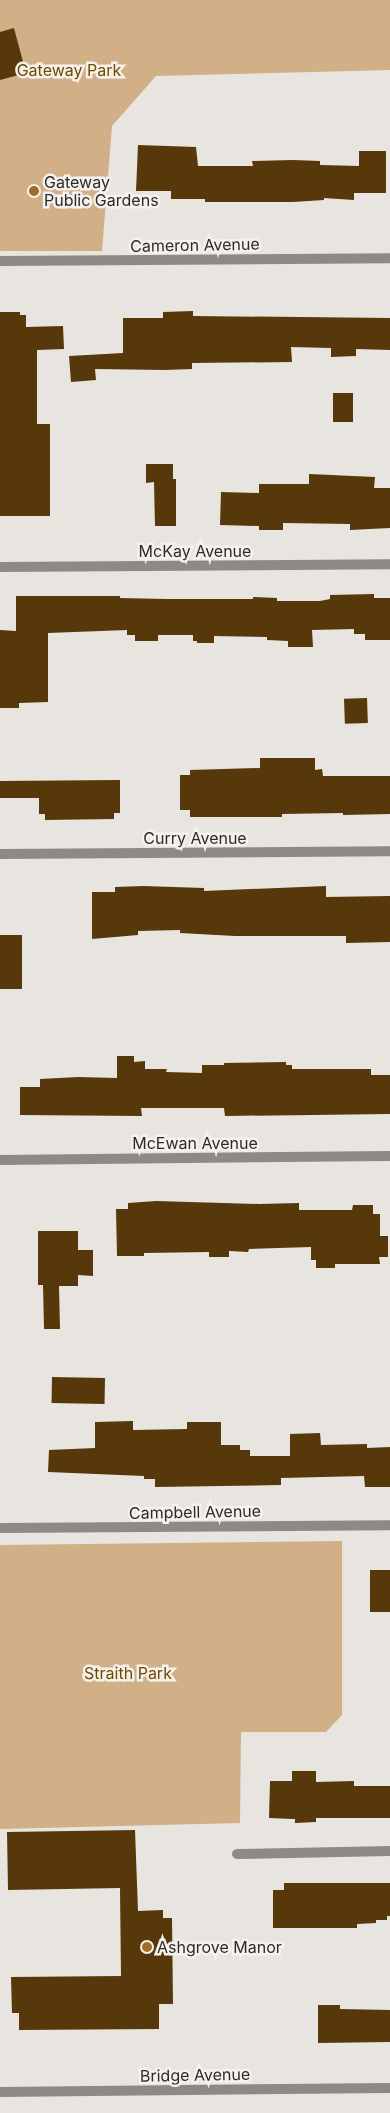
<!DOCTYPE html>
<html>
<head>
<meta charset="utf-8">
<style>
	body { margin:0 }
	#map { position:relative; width:390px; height:2113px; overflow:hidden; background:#e8e4df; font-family:Inter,sans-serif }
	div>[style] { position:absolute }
	.green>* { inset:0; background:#d1b088 }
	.building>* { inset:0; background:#56380a; transform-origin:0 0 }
	.minor>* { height:10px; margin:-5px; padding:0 5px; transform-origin:5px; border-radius:5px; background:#8b8a88 }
	.dots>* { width:14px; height:14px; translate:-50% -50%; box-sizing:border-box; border:2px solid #f5f1ed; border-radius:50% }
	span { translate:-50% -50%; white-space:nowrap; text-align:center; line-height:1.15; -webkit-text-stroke:5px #f5f1ed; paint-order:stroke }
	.park-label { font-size:16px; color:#734900 }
	.poi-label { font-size:16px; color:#2d2b2a }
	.left { translate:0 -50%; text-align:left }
	.street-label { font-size:16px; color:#2d2b2a }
</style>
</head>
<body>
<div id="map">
	<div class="green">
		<div style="clip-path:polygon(0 0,390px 0,390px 70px,156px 76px,112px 126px,102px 251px,0 251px)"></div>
		<div style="clip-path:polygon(342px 1541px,342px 1715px,326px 1732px,241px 1732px,240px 1823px,0 1829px,0 1545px)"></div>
	</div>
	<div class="building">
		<div style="clip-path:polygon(14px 28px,26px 73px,0 80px,0 32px)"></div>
		<div style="clip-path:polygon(138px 145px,196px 147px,198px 166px,253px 166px,252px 161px,293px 160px,320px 161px,320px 165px,359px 166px,359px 151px,386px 151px,386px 193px,354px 193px,354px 200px,324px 198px,324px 200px,293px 202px,205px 202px,205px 199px,171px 199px,171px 191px,136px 191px)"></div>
		<div style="clip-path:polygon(193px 311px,193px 316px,390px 318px,390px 350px,356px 349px,356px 356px,331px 357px,331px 348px,291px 347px,292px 362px,192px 363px,192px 369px,165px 370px,95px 369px,96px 380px,71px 382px,69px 356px,123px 353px,123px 318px,163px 318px,163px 312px)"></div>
		<div style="clip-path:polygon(0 312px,20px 312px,20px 315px,26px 315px,26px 327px,63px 326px,64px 349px,37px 350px,37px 424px,50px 424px,50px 516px,0 516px)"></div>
		<div style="left:333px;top:393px;width:20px;height:29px"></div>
		<div style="clip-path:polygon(146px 464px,173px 464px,173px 479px,176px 479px,176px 526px,155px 526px,154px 482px,146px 483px)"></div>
		<div style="clip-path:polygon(309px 474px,375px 477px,374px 488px,390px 488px,390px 528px,350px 530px,350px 524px,283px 523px,283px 530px,259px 530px,259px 526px,220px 525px,221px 492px,259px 493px,259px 484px,309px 484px)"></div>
		<div style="clip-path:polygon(374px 594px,374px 598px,390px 598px,390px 640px,365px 640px,365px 634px,354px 634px,354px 629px,312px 630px,313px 647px,288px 647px,288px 641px,267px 640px,267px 637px,214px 636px,214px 643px,197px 643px,197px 641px,193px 641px,193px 635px,158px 635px,158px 641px,135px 641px,135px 635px,127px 635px,127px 630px,48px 633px,48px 702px,19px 703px,19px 708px,0 708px,0 630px,16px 631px,16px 596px,120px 596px,120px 598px,166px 599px,253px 599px,253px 597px,277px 598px,277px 601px,320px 601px,330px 599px,330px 595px)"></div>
		<div style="left:367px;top:698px;width:25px;height:23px;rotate:88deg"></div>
		<div style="clip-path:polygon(260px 758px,315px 758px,315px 770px,322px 769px,323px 776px,390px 776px,390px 814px,343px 815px,343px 813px,282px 814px,282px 817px,190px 817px,190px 810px,180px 810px,180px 775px,190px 775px,190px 770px,260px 768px)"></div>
		<div style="clip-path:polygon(120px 780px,120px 813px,114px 813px,114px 819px,45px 820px,45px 814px,39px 814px,39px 798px,0 798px,0 781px)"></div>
		<div style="clip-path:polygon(143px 886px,204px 888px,204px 891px,326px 886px,326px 897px,390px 896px,390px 942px,346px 943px,346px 936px,235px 936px,180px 933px,180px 930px,138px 931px,138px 935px,92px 939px,92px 892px,115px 892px,115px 887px)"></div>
		<div style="left:0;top:935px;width:22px;height:54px"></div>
		<div style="clip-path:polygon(117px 1056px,134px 1056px,134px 1062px,145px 1061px,145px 1069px,167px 1069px,166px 1072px,202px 1073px,202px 1065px,224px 1065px,224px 1063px,286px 1062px,286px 1065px,292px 1065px,292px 1069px,371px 1069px,371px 1075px,390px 1075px,390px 1114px,225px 1116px,224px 1108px,141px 1108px,142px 1116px,20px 1115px,20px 1087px,40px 1087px,40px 1079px,78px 1077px,117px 1078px)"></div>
		<div style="clip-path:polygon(156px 1201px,260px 1204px,299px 1203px,299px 1210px,352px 1210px,353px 1205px,373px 1205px,373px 1214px,380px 1214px,380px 1236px,388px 1236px,388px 1257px,379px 1257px,380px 1264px,335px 1264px,335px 1268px,316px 1268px,316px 1260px,311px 1260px,311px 1247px,249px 1249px,248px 1252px,229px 1251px,229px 1257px,209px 1257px,209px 1252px,144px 1253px,144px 1256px,117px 1256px,116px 1209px,128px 1209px,128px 1203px)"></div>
		<div style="clip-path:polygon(38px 1231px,78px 1231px,78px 1250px,93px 1250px,93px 1276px,78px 1275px,78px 1286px,59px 1286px,60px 1329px,44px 1329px,43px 1285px,38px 1285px)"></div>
		<div style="left:52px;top:1377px;width:53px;height:26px;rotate:1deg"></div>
		<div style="clip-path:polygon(133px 1421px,133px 1430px,187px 1429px,187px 1422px,221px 1422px,221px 1445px,240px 1445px,240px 1450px,250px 1450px,250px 1456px,290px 1456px,290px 1434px,320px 1433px,321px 1445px,367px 1444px,367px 1448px,390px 1447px,390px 1487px,365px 1487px,364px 1476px,281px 1478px,281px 1485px,155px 1487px,155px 1479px,144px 1479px,144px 1476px,48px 1472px,49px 1450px,95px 1448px,95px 1422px)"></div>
		<div style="left:370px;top:1570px;width:20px;height:42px"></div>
		<div style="clip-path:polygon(292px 1771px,316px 1771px,316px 1782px,354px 1781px,354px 1786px,390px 1786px,390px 1818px,316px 1818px,316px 1822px,295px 1823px,295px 1819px,292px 1819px,269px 1818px,270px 1781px,292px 1781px)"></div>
		<div style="clip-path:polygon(135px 1830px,138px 1911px,163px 1910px,163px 1918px,172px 1918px,173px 2004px,159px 2004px,159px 2029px,19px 2030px,19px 2013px,12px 2013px,11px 1977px,121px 1976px,120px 1888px,8px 1890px,7px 1832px)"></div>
		<div style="clip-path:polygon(284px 1883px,390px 1883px,390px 1916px,387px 1916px,387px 1920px,376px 1920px,376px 1923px,357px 1924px,357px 1928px,273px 1928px,273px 1890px,284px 1890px)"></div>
		<div style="clip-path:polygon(318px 2005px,340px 2005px,340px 2009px,390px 2010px,390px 2042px,318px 2043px)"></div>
	</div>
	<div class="minor">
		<div style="left:0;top:261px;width:390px;rotate:-0.4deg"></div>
		<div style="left:0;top:567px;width:390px;rotate:-0.4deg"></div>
		<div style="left:0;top:854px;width:390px;rotate:-0.4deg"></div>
		<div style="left:0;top:1160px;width:390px;rotate:-0.6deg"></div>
		<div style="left:0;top:1528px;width:390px;rotate:-0.4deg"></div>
		<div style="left:237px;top:1854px;width:153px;rotate:-1.1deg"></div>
		<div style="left:0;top:2092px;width:390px;rotate:-0.6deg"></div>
	</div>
	<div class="dots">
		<div style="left:34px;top:191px;background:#a06d24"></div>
		<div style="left:147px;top:1947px;background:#a06d24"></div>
	</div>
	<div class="park-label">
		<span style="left:69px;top:70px">Gateway Park</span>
		<span style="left:128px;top:1673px">Straith Park</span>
	</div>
	<div class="poi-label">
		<span class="left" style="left:44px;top:191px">Gateway<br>Public Gardens</span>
		<span class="left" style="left:157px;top:1947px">Ashgrove Manor</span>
	</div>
	<div class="street-label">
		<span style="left:195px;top:245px;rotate:-1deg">Cameron Avenue</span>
		<span style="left:195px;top:551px">McKay Avenue</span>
		<span style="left:195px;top:838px">Curry Avenue</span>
		<span style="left:195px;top:1143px">McEwan Avenue</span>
		<span style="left:195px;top:1512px;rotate:-1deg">Campbell Avenue</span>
		<span style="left:195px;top:2075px;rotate:-1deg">Bridge Avenue</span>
	</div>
</div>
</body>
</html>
